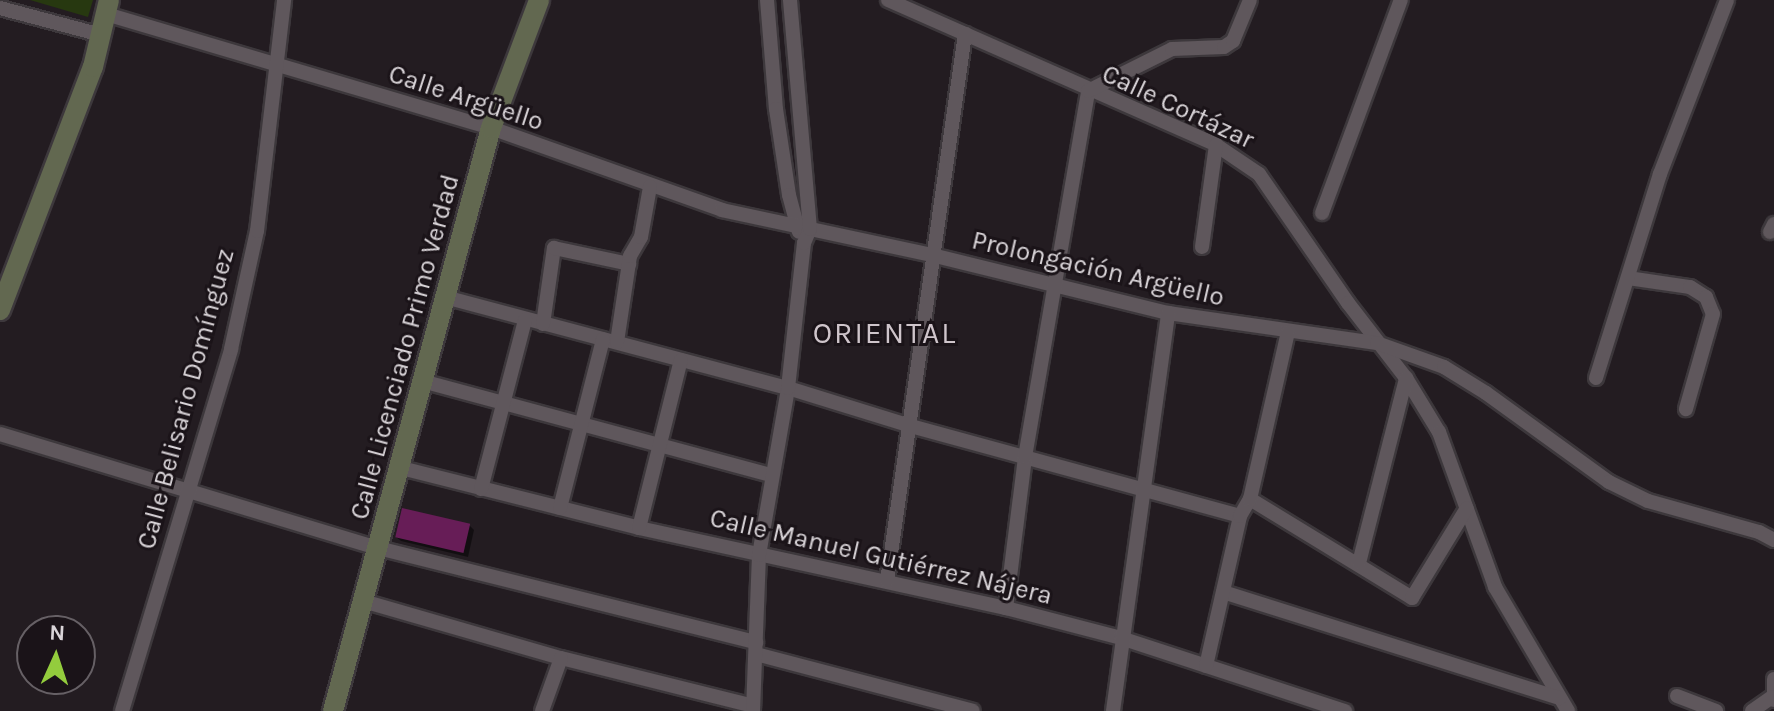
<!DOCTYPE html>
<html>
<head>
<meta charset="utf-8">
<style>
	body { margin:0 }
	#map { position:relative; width:1774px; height:711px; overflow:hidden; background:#231c21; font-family:Karla,sans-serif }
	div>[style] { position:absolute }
	.green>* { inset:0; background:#273810 }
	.shadow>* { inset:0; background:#0007 }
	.building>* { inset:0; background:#671d57; transform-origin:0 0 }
	.roads { filter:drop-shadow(2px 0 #3d383c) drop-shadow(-2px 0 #3d383c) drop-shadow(0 2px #3d383c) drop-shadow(0 -2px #3d383c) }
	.street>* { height:14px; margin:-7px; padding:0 7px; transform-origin:7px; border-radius:7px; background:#5f575c }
	.secondary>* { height:20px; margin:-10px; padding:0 10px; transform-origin:10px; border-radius:10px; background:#626850 }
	span { translate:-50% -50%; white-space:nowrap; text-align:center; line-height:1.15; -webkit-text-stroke:6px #1a1318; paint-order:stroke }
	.street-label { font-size:26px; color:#d9d4d8 }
	.quarter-label { font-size:30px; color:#cfc5cb; letter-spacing:2px }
	.north { position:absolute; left:16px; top:615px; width:80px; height:80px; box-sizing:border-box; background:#1a1318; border:2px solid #666065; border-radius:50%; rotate:3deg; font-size:22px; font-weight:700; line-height:32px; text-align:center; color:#d9d4d8 }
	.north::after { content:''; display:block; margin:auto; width:28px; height:36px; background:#93cc3d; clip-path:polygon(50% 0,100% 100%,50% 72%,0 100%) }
</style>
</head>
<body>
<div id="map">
	<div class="green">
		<div style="clip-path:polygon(30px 0,93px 0,88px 17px)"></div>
	</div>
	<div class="shadow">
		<div style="clip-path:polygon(469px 525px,474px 530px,468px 557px,401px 541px,396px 537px)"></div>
	</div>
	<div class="building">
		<div style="left:402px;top:508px;width:70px;height:30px;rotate:13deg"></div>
	</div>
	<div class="roads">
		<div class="street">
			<div style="left:767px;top:0;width:109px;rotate:85.3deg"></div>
			<div style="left:776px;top:109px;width:87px;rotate:81.4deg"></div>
			<div style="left:789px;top:195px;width:38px;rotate:75deg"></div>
			<div style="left:888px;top:0;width:359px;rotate:23.8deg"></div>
			<div style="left:1216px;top:145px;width:52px;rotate:34deg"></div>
			<div style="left:1259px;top:174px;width:157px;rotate:55.4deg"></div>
			<div style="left:1348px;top:303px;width:95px;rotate:52.3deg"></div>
			<div style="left:1406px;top:378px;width:63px;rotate:58.6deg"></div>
			<div style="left:1439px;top:432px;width:165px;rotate:70.1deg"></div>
			<div style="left:1495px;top:587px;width:144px;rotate:59.5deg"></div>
			<div style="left:0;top:8px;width:101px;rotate:14.9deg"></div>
			<div style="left:106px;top:14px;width:402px;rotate:16.5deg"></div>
			<div style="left:491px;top:128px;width:245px;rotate:19.5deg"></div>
			<div style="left:722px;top:210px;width:219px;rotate:12.1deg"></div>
			<div style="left:936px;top:256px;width:239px;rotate:13.8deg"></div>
			<div style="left:1168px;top:313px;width:211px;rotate:8.2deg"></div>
			<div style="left:1377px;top:343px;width:71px;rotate:19.7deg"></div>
			<div style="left:1444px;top:367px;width:49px;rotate:31.8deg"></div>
			<div style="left:1486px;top:393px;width:152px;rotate:35.9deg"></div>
			<div style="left:1609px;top:482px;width:43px;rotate:26deg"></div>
			<div style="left:1648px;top:501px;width:115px;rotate:15.6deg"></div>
			<div style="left:1759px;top:532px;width:17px;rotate:28deg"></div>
			<div style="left:1322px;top:213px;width:227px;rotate:-69.7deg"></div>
			<div style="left:1770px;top:232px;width:9px;rotate:-63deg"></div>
			<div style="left:1202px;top:247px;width:103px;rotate:-82.2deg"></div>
			<div style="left:1628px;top:278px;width:63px;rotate:8.3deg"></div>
			<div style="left:1690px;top:287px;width:19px;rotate:32deg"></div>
			<div style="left:1706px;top:297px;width:18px;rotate:68deg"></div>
			<div style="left:1713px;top:314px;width:99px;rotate:105.9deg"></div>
			<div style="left:445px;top:297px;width:355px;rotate:14.9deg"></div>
			<div style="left:788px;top:388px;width:129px;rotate:17.2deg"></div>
			<div style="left:911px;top:426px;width:341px;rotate:15.3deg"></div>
			<div style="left:543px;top:324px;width:77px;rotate:-81.8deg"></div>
			<div style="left:554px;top:248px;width:77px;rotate:12deg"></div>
			<div style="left:617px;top:342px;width:87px;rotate:-81.4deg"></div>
			<div style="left:630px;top:256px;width:22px;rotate:-60deg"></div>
			<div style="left:641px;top:237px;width:51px;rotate:-79.8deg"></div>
			<div style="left:1596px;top:378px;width:214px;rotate:-72.6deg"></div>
			<div style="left:1660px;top:174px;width:186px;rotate:-68.9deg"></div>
			<div style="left:422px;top:381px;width:361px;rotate:15.1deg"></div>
			<div style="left:0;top:434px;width:395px;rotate:16.8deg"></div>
			<div style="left:378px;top:548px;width:390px;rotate:14deg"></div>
			<div style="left:401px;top:468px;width:245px;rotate:14.1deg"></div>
			<div style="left:639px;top:528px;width:376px;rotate:12.3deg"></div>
			<div style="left:1006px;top:608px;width:119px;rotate:14.6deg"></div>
			<div style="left:1121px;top:638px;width:236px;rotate:18.1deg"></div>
			<div style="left:481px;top:489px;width:175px;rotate:-75.4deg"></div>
			<div style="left:1250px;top:499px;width:190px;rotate:31.4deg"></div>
			<div style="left:1412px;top:598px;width:105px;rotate:-58.6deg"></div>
			<div style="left:560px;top:508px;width:174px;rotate:-75.7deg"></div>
			<div style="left:639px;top:528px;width:173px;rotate:-76deg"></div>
			<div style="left:1359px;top:563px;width:191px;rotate:-75.7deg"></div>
			<div style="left:887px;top:581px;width:553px;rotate:-81.88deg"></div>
			<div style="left:1223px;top:592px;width:353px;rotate:17.5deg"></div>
			<div style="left:363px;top:601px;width:206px;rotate:16.1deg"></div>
			<div style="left:561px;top:658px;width:198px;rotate:14deg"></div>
			<div style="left:1006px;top:608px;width:152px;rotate:-82.8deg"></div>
			<div style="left:1025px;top:457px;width:371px;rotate:-80.2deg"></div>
			<div style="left:1088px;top:91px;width:94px;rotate:-26.6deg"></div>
			<div style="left:1172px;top:49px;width:52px;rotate:-2.2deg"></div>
			<div style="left:1224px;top:47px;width:11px;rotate:-34deg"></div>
			<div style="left:1233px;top:41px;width:44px;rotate:-67.5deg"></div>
			<div style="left:756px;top:654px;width:224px;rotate:14.7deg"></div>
			<div style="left:1206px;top:666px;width:154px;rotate:-77.2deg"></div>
			<div style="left:1240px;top:516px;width:20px;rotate:-60deg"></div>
			<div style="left:1250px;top:499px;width:171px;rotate:-77.2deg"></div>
			<div style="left:1774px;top:679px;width:21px;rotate:90deg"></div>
			<div style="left:1677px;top:696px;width:42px;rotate:21deg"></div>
			<div style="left:122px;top:711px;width:378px;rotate:-73.2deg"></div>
			<div style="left:231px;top:349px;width:121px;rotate:-77.6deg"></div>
			<div style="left:257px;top:231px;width:233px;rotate:-83.3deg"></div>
			<div style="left:542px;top:711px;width:56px;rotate:-70.3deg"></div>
			<div style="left:753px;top:711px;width:156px;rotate:-87.8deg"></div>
			<div style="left:759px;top:555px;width:169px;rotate:-80.1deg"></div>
			<div style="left:788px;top:388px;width:146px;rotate:-83.7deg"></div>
			<div style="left:804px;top:243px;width:15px;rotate:-67deg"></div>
			<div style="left:810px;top:229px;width:230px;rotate:-95deg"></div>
			<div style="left:1113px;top:711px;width:402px;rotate:-82.1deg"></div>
			<div style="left:1752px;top:711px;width:24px;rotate:-35deg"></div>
		</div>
		<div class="secondary">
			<div style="left:0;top:310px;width:260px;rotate:-69.1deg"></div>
			<div style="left:93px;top:67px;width:69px;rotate:-76.6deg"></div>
			<div style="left:333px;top:711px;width:604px;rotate:-74.84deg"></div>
			<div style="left:491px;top:128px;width:137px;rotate:-69.4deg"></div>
		</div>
	</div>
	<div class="street-label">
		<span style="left:466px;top:98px;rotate:18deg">Calle Argüello</span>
		<span style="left:1178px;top:107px;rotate:25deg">Calle Cortázar</span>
		<span style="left:1098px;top:269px;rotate:13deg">Prolongación Argüello</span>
		<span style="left:405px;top:347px;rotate:-75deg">Calle Licenciado Primo Verdad</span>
		<span style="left:186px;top:399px;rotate:-75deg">Calle Belisario Domínguez</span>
		<span style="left:881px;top:557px;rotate:13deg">Calle Manuel Gutiérrez Nájera</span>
	</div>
	<div class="quarter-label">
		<span style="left:885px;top:333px">ORIENTAL</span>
	</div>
	<div class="north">N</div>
</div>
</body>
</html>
